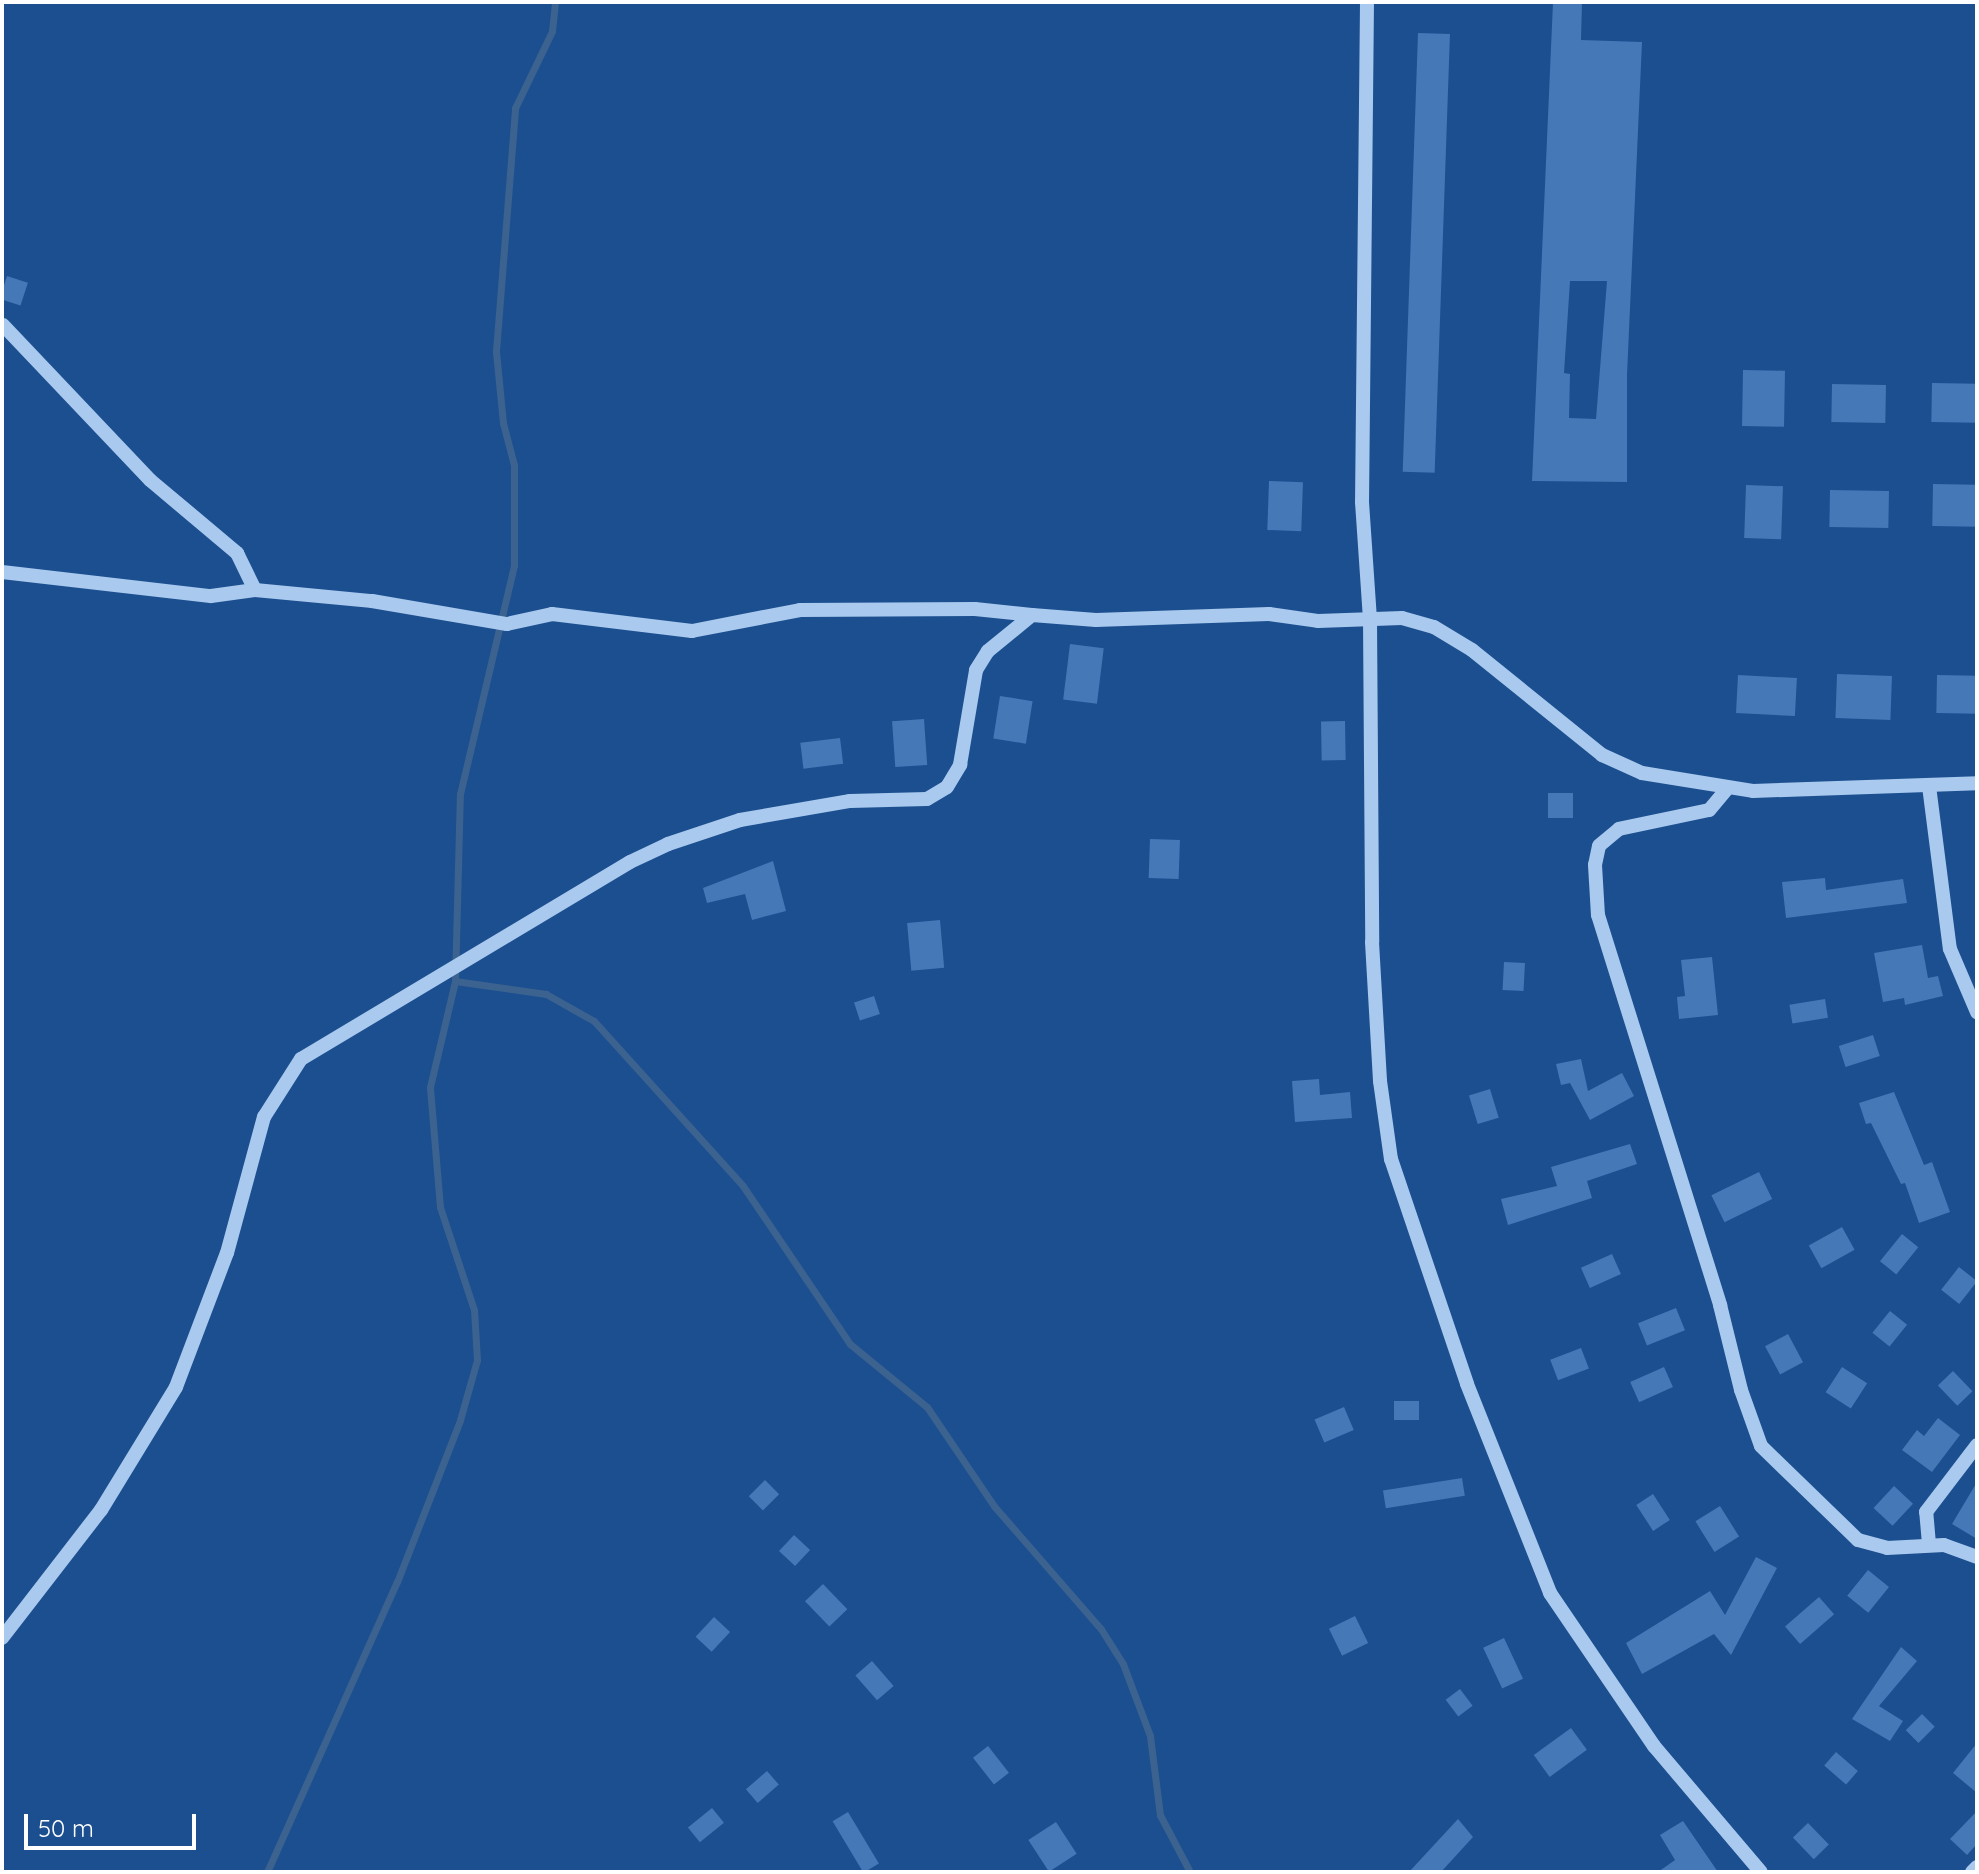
<!DOCTYPE html>
<html>
<head>
<meta charset="utf-8">
<style>
	body { margin:0 }
	#map { position:relative; width:1979px; height:1874px; overflow:hidden; background:#1b4f8f; font-family:Quicksand,sans-serif }
	div>[style] { position:absolute }
	.stream>* { height:7px; margin:-3.5px; padding:0 3.5px; transform-origin:3.5px; border-radius:3.5px; background:#3c6290 }
	.building>* { inset:0; background:#4478b7; transform-origin:0 0 }
	.minor>* { height:14px; margin:-7px; padding:0 7px; transform-origin:7px; border-radius:7px; background:#a9c9ee }
	span { translate:-50% -50%; white-space:nowrap; text-align:center; line-height:1.15; -webkit-text-stroke:6px #1b4f8f; paint-order:stroke }
	.frame { position:absolute; inset:0; border:4px solid #fff; pointer-events:none }
	.scale { position:absolute; left:24px; top:1814px; width:172px; height:36px; box-sizing:border-box; border:4px solid #fff; border-top:0; padding-left:10px; font-size:24px; line-height:28px; white-space:nowrap; color:#fff; -webkit-text-stroke:6px #1b4f8f; paint-order:stroke }
</style>
</head>
<body>
<div id="map">
	<div class="stream">
		<div style="left:455px;top:981px;width:92px;rotate:8.1deg"></div>
		<div style="left:546px;top:994px;width:55px;rotate:29.4deg"></div>
		<div style="left:594px;top:1021px;width:222px;rotate:47.9deg"></div>
		<div style="left:743px;top:1186px;width:191px;rotate:55.9deg"></div>
		<div style="left:850px;top:1344px;width:99px;rotate:39.3deg"></div>
		<div style="left:927px;top:1407px;width:120px;rotate:55.9deg"></div>
		<div style="left:994px;top:1506px;width:163px;rotate:49deg"></div>
		<div style="left:1101px;top:1629px;width:41px;rotate:57.8deg"></div>
		<div style="left:1123px;top:1664px;width:77px;rotate:69.4deg"></div>
		<div style="left:1150px;top:1736px;width:80px;rotate:82.8deg"></div>
		<div style="left:1160px;top:1815px;width:64px;rotate:62.2deg"></div>
		<div style="left:267px;top:1872px;width:318px;rotate:-65.9deg"></div>
		<div style="left:397px;top:1582px;width:174px;rotate:-68.7deg"></div>
		<div style="left:460px;top:1420px;width:62px;rotate:-74.2deg"></div>
		<div style="left:477px;top:1360px;width:50px;rotate:-93.4deg"></div>
		<div style="left:474px;top:1310px;width:108px;rotate:-108.3deg"></div>
		<div style="left:440px;top:1207px;width:120px;rotate:-94.8deg"></div>
		<div style="left:430px;top:1087px;width:109px;rotate:-76.7deg"></div>
		<div style="left:455px;top:981px;width:187px;rotate:-88.5deg"></div>
		<div style="left:460px;top:794px;width:235px;rotate:-76.7deg"></div>
		<div style="left:514px;top:565px;width:100px;rotate:-90deg"></div>
		<div style="left:514px;top:465px;width:43px;rotate:-104.7deg"></div>
		<div style="left:503px;top:423px;width:72px;rotate:-95.6deg"></div>
		<div style="left:496px;top:351px;width:244px;rotate:-85.5deg"></div>
		<div style="left:515px;top:108px;width:85px;rotate:-64.3deg"></div>
		<div style="left:552px;top:31px;width:29px;rotate:-84deg"></div>
	</div>
	<div class="building">
		<div style="clip-path:polygon(evenodd,1553px 2px,1582px 2px,1581px 40px,1642px 42px,1627px 375px,1627px 482px,1532px 481px,1553px 2px,1570px 281px,1607px 281px,1596px 419px,1569px 418px,1570px 374px,1564px 373px,1570px 281px)"></div>
		<div style="left:1418px;top:33px;width:32px;height:439px;rotate:2deg"></div>
		<div style="left:7px;top:276px;width:22px;height:24px;rotate:18deg"></div>
		<div style="left:1743px;top:370px;width:42px;height:56px;rotate:1deg"></div>
		<div style="left:1932px;top:383px;width:45px;height:39px;rotate:1deg"></div>
		<div style="left:1832px;top:384px;width:54px;height:38px;rotate:1deg"></div>
		<div style="left:1269px;top:481px;width:34px;height:49px;rotate:2deg"></div>
		<div style="left:1933px;top:484px;width:44px;height:42px;rotate:1deg"></div>
		<div style="left:1746px;top:485px;width:37px;height:53px;rotate:2deg"></div>
		<div style="left:1830px;top:490px;width:59px;height:37px;rotate:1deg"></div>
		<div style="left:1070px;top:644px;width:34px;height:56px;rotate:7deg"></div>
		<div style="left:1837px;top:674px;width:55px;height:44px;rotate:2deg"></div>
		<div style="left:1738px;top:675px;width:59px;height:38px;rotate:3deg"></div>
		<div style="left:1937px;top:675px;width:40px;height:38px;rotate:1deg"></div>
		<div style="left:1000px;top:696px;width:33px;height:43px;rotate:9deg"></div>
		<div style="left:924px;top:719px;width:46px;height:32px;rotate:86deg"></div>
		<div style="left:1345px;top:721px;width:39px;height:24px;rotate:89deg"></div>
		<div style="left:840px;top:738px;width:26px;height:40px;rotate:83deg"></div>
		<div style="left:1548px;top:793px;width:25px;height:25px"></div>
		<div style="left:1150px;top:839px;width:30px;height:39px;rotate:2deg"></div>
		<div style="clip-path:polygon(773px 861px,786px 911px,752px 920px,745px 894px,707px 903px,703px 888px)"></div>
		<div style="clip-path:polygon(1825px 878px,1826px 890px,1903px 879px,1907px 903px,1786px 918px,1782px 882px)"></div>
		<div style="left:940px;top:920px;width:48px;height:33px;rotate:85deg"></div>
		<div style="clip-path:polygon(1922px 945px,1928px 978px,1938px 976px,1943px 996px,1905px 1005px,1904px 998px,1883px 1002px,1874px 953px)"></div>
		<div style="clip-path:polygon(1712px 957px,1718px 1015px,1679px 1019px,1677px 997px,1685px 996px,1681px 960px)"></div>
		<div style="left:1504px;top:962px;width:21px;height:28px;rotate:3deg"></div>
		<div style="left:874px;top:996px;width:19px;height:21px;rotate:72deg"></div>
		<div style="left:1825px;top:999px;width:19px;height:36px;rotate:81deg"></div>
		<div style="left:1873px;top:1035px;width:22px;height:36px;rotate:72deg"></div>
		<div style="clip-path:polygon(1581px 1059px,1588px 1091px,1622px 1073px,1634px 1096px,1590px 1120px,1570px 1083px,1561px 1085px,1556px 1064px)"></div>
		<div style="clip-path:polygon(1319px 1079px,1320px 1095px,1350px 1092px,1352px 1118px,1295px 1122px,1292px 1081px)"></div>
		<div style="left:1490px;top:1089px;width:30px;height:22px;rotate:73deg"></div>
		<div style="clip-path:polygon(1894px 1092px,1924px 1165px,1932px 1162px,1950px 1212px,1919px 1223px,1905px 1183px,1901px 1184px,1871px 1123px,1866px 1124px,1859px 1103px)"></div>
		<div style="clip-path:polygon(1630px 1144px,1637px 1164px,1587px 1181px,1592px 1198px,1508px 1225px,1501px 1199px,1557px 1186px,1551px 1167px)"></div>
		<div style="left:1759px;top:1172px;width:30px;height:53px;rotate:64deg"></div>
		<div style="left:1842px;top:1227px;width:26px;height:38px;rotate:61deg"></div>
		<div style="left:1902px;top:1234px;width:21px;height:35px;rotate:39deg"></div>
		<div style="left:1612px;top:1254px;width:22px;height:34px;rotate:66deg"></div>
		<div style="left:1959px;top:1267px;width:23px;height:29px;rotate:38deg"></div>
		<div style="left:1676px;top:1308px;width:24px;height:41px;rotate:68deg"></div>
		<div style="left:1890px;top:1311px;width:22px;height:28px;rotate:39deg"></div>
		<div style="left:1788px;top:1334px;width:32px;height:26px;rotate:62deg"></div>
		<div style="left:1581px;top:1348px;width:22px;height:33px;rotate:69deg"></div>
		<div style="left:1664px;top:1367px;width:22px;height:37px;rotate:66deg"></div>
		<div style="left:1842px;top:1367px;width:30px;height:30px;rotate:33deg"></div>
		<div style="left:1953px;top:1371px;width:28px;height:21px;rotate:46deg"></div>
		<div style="left:1419px;top:1401px;width:19px;height:25px;rotate:90deg"></div>
		<div style="left:1344px;top:1407px;width:25px;height:32px;rotate:67deg"></div>
		<div style="clip-path:polygon(1938px 1418px,1960px 1435px,1932px 1472px,1902px 1450px,1917px 1430px,1924px 1436px)"></div>
		<div style="left:1462px;top:1478px;width:18px;height:80px;rotate:81deg"></div>
		<div style="left:765px;top:1480px;width:20px;height:23px;rotate:45deg"></div>
		<div style="clip-path:polygon(1977px 1482px,1977px 1539px,1952px 1524px)"></div>
		<div style="left:1894px;top:1486px;width:26px;height:30px;rotate:43deg"></div>
		<div style="left:1653px;top:1494px;width:31px;height:20px;rotate:57deg"></div>
		<div style="left:1720px;top:1506px;width:36px;height:29px;rotate:58deg"></div>
		<div style="left:794px;top:1535px;width:22px;height:22px;rotate:43deg"></div>
		<div style="clip-path:polygon(1756px 1557px,1777px 1568px,1731px 1655px,1714px 1634px,1642px 1674px,1626px 1643px,1710px 1591px,1725px 1615px)"></div>
		<div style="left:1868px;top:1570px;width:27px;height:33px;rotate:39deg"></div>
		<div style="left:823px;top:1584px;width:35px;height:25px;rotate:46deg"></div>
		<div style="left:1819px;top:1597px;width:23px;height:45px;rotate:49deg"></div>
		<div style="left:1355px;top:1616px;width:30px;height:29px;rotate:64deg"></div>
		<div style="left:714px;top:1617px;width:22px;height:27px;rotate:43deg"></div>
		<div style="left:1504px;top:1638px;width:45px;height:23px;rotate:65deg"></div>
		<div style="clip-path:polygon(1901px 1647px,1917px 1661px,1879px 1706px,1903px 1721px,1890px 1741px,1852px 1719px)"></div>
		<div style="left:872px;top:1661px;width:33px;height:22px;rotate:49deg"></div>
		<div style="left:1460px;top:1689px;width:21px;height:18px;rotate:53deg"></div>
		<div style="left:1922px;top:1714px;width:18px;height:23px;rotate:45deg"></div>
		<div style="left:1571px;top:1728px;width:27px;height:46px;rotate:54deg"></div>
		<div style="clip-path:polygon(1977px 1743px,1977px 1793px,1953px 1773px)"></div>
		<div style="left:988px;top:1746px;width:34px;height:19px;rotate:52deg"></div>
		<div style="left:1836px;top:1752px;width:29px;height:18px;rotate:41deg"></div>
		<div style="left:767px;top:1771px;width:18px;height:28px;rotate:49deg"></div>
		<div style="left:712px;top:1808px;width:19px;height:31px;rotate:51deg"></div>
		<div style="clip-path:polygon(1977px 1811px,1977px 1844px,1967px 1855px,1950px 1839px)"></div>
		<div style="left:848px;top:1812px;width:60px;height:18px;rotate:59deg"></div>
		<div style="clip-path:polygon(1458px 1819px,1473px 1837px,1441px 1872px,1409px 1872px)"></div>
		<div style="clip-path:polygon(1683px 1821px,1718px 1872px,1658px 1872px,1675px 1860px,1660px 1835px)"></div>
		<div style="left:1056px;top:1822px;width:38px;height:33px;rotate:57deg"></div>
		<div style="left:1808px;top:1823px;width:30px;height:21px;rotate:46deg"></div>
	</div>
	<div class="minor">
		<div style="left:1367px;top:2px;width:500px;rotate:90.57deg"></div>
		<div style="left:1362px;top:502px;width:117px;rotate:86.1deg"></div>
		<div style="left:1370px;top:619px;width:323px;rotate:89.6deg"></div>
		<div style="left:1372px;top:942px;width:139px;rotate:86.7deg"></div>
		<div style="left:1380px;top:1081px;width:79px;rotate:82deg"></div>
		<div style="left:1391px;top:1159px;width:237px;rotate:71.3deg"></div>
		<div style="left:1467px;top:1384px;width:225px;rotate:68.3deg"></div>
		<div style="left:1550px;top:1593px;width:185px;rotate:55.8deg"></div>
		<div style="left:1654px;top:1746px;width:165px;rotate:49.7deg"></div>
		<div style="left:3px;top:325px;width:214px;rotate:46.5deg"></div>
		<div style="left:150px;top:480px;width:114px;rotate:40deg"></div>
		<div style="left:237px;top:553px;width:41px;rotate:64.1deg"></div>
		<div style="left:2px;top:572px;width:210px;rotate:6.6deg"></div>
		<div style="left:211px;top:596px;width:44px;rotate:-7.8deg"></div>
		<div style="left:255px;top:590px;width:118px;rotate:5.4deg"></div>
		<div style="left:372px;top:601px;width:137px;rotate:9.7deg"></div>
		<div style="left:507px;top:624px;width:46px;rotate:-12.5deg"></div>
		<div style="left:552px;top:614px;width:141px;rotate:6.9deg"></div>
		<div style="left:692px;top:631px;width:110px;rotate:-11deg"></div>
		<div style="left:800px;top:610px;width:175px;rotate:-0.3deg"></div>
		<div style="left:975px;top:609px;width:57px;rotate:6deg"></div>
		<div style="left:1929px;top:786px;width:164px;rotate:82.7deg"></div>
		<div style="left:1950px;top:949px;width:69px;rotate:66.8deg"></div>
		<div style="left:1726px;top:790px;width:26px;rotate:130deg"></div>
		<div style="left:1709px;top:810px;width:92px;rotate:168.1deg"></div>
		<div style="left:1619px;top:829px;width:26px;rotate:140deg"></div>
		<div style="left:1599px;top:846px;width:19px;rotate:102deg"></div>
		<div style="left:1595px;top:865px;width:50px;rotate:86.6deg"></div>
		<div style="left:1598px;top:915px;width:409px;rotate:72.6deg"></div>
		<div style="left:1720px;top:1305px;width:88px;rotate:76.1deg"></div>
		<div style="left:1741px;top:1390px;width:59px;rotate:70.3deg"></div>
		<div style="left:1761px;top:1446px;width:135px;rotate:44.1deg"></div>
		<div style="left:1858px;top:1540px;width:30px;rotate:15deg"></div>
		<div style="left:1887px;top:1548px;width:57px;rotate:-3deg"></div>
		<div style="left:1944px;top:1545px;width:35px;rotate:20deg"></div>
		<div style="left:1929px;top:1544px;width:32px;rotate:-95deg"></div>
		<div style="left:1926px;top:1512px;width:84px;rotate:-52.7deg"></div>
		<div style="left:2px;top:1638px;width:162px;rotate:-52.3deg"></div>
		<div style="left:101px;top:1510px;width:144px;rotate:-58.6deg"></div>
		<div style="left:176px;top:1387px;width:143px;rotate:-69.2deg"></div>
		<div style="left:227px;top:1253px;width:141px;rotate:-74.8deg"></div>
		<div style="left:264px;top:1117px;width:69px;rotate:-57.5deg"></div>
		<div style="left:301px;top:1059px;width:383px;rotate:-30.9deg"></div>
		<div style="left:630px;top:862px;width:42px;rotate:-25.3deg"></div>
		<div style="left:668px;top:844px;width:76px;rotate:-18.4deg"></div>
		<div style="left:740px;top:820px;width:112px;rotate:-9.8deg"></div>
		<div style="left:850px;top:801px;width:77px;rotate:-1.5deg"></div>
		<div style="left:927px;top:799px;width:23px;rotate:-31deg"></div>
		<div style="left:947px;top:787px;width:26px;rotate:-59deg"></div>
		<div style="left:960px;top:765px;width:96px;rotate:-80.4deg"></div>
		<div style="left:976px;top:670px;width:22px;rotate:-58deg"></div>
		<div style="left:988px;top:651px;width:57px;rotate:-39.3deg"></div>
		<div style="left:1032px;top:615px;width:64px;rotate:4.5deg"></div>
		<div style="left:1096px;top:620px;width:173px;rotate:-2deg"></div>
		<div style="left:1269px;top:614px;width:49px;rotate:8.1deg"></div>
		<div style="left:1318px;top:621px;width:84px;rotate:-2deg"></div>
		<div style="left:1402px;top:618px;width:33px;rotate:16deg"></div>
		<div style="left:1434px;top:627px;width:44px;rotate:31.2deg"></div>
		<div style="left:1472px;top:650px;width:167px;rotate:38.9deg"></div>
		<div style="left:1602px;top:755px;width:44px;rotate:24.2deg"></div>
		<div style="left:1642px;top:773px;width:112px;rotate:9.2deg"></div>
		<div style="left:1753px;top:791px;width:224px;rotate:-2deg"></div>
		<div style="left:1972px;top:1872px;width:7px;rotate:-45deg"></div>
	</div>
	<div class="frame"></div>
	<div class="scale">50 m</div>
</div>
</body>
</html>
